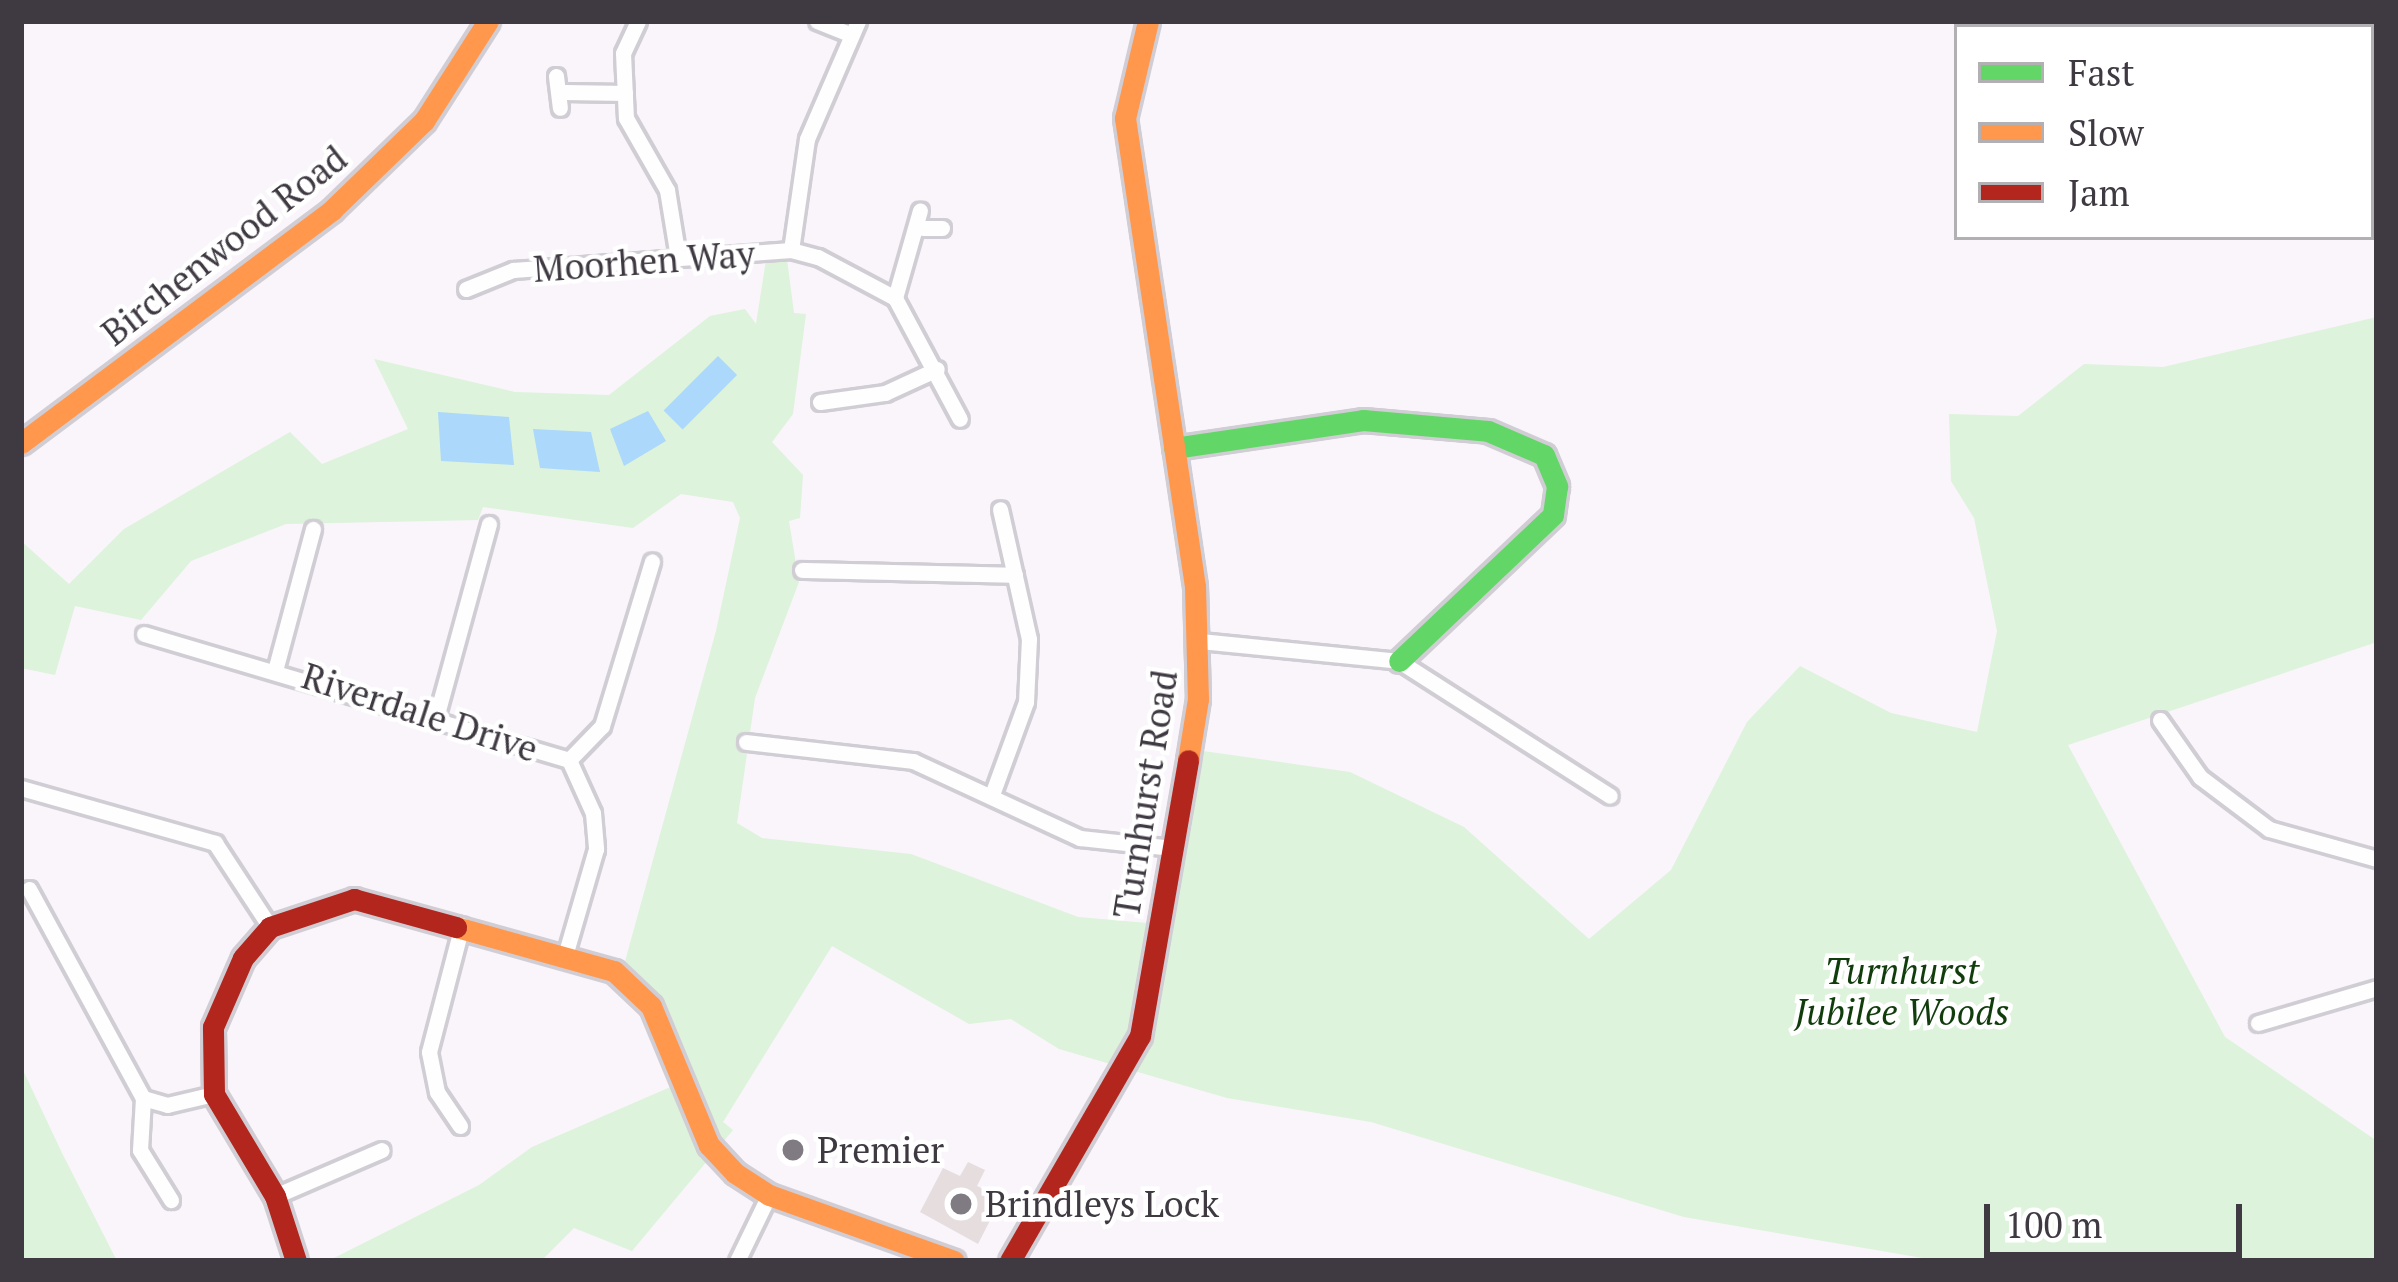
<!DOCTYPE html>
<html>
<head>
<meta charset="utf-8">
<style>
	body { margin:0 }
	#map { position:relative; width:2398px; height:1282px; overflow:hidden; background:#f9f5fb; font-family:"PT Serif",serif }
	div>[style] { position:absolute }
	.green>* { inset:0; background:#ddf3db }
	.water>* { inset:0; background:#abd8fb; transform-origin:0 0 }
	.building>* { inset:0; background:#e6dddf }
	.roads { filter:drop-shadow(3px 0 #d1cdd4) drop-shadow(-3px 0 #d1cdd4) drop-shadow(0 3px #d1cdd4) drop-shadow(0 -3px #d1cdd4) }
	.street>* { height:15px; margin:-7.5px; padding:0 7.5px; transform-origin:7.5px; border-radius:7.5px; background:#fefefe }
	.fast>* { height:21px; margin:-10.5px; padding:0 10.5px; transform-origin:10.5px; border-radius:10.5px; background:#63d668 }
	.slow>* { height:21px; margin:-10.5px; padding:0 10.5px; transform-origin:10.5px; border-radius:10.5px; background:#ff974d }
	.jam>* { height:21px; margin:-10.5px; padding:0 10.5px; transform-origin:10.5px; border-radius:10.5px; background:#b3261e }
	.dots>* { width:33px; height:33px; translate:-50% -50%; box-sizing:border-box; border:6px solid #fff; border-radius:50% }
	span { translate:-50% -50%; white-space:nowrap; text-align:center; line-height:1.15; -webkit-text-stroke:9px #fff; paint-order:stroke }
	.street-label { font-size:36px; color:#3f3942 }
	.park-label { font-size:36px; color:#113d0d; font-style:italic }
	.poi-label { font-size:36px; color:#3f3942 }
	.left { translate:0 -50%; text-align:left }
	.frame { position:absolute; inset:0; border:24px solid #3f3942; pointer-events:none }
	.legend { position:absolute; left:1954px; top:24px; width:420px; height:216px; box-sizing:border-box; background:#fff; border:3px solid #b2b0b3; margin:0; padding:15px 21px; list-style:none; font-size:36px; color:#3f3942 }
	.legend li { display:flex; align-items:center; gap:24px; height:60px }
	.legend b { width:60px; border:3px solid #b2b0b3 }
	.scale { position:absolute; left:1984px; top:1204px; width:258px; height:54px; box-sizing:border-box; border:6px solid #3f3942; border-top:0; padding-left:15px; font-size:36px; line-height:42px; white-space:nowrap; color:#3f3942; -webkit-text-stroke:9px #fff; paint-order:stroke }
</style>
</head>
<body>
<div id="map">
	<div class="green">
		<div style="clip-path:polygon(787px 259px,794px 313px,806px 314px,793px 414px,772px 442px,803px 475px,800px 518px,789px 521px,799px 582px,755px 698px,737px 823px,762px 838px,911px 854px,1078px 917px,1159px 924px,1189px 749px,1350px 772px,1464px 827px,1589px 939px,1671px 870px,1747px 722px,1800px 666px,1891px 713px,1977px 732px,1997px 631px,1974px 518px,1951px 481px,1949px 414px,2018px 416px,2084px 364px,2163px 367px,2377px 317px,2377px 642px,2068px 745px,2225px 1037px,2377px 1141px,2377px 1261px,1940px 1261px,1684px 1217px,1371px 1122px,1227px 1098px,1059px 1049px,1011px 1019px,969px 1024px,832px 946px,723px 1122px,733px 1130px,632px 1251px,574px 1228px,541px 1261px,328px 1261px,479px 1185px,532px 1147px,682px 1082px,668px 1038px,621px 976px,716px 631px,740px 518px,733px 502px,681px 494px,633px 528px,483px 507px,478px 520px,286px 524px,191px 561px,141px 620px,75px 606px,55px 675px,21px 668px,21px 541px,69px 584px,124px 529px,290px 432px,322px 464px,408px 429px,374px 359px,515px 392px,609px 395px,710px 316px,745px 309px,756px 324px,766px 260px)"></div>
		<div style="clip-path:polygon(21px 1066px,62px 1153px,117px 1261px,22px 1261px)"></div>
	</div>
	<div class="water">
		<div style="left:718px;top:356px;width:27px;height:77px;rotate:45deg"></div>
		<div style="clip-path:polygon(648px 411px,666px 441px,624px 466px,610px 429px)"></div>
		<div style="clip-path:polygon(438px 412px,509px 417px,514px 465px,441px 461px)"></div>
		<div style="clip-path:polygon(533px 429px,591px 432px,600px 472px,540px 468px)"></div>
	</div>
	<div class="building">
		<div style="clip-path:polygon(968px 1162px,985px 1170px,977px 1186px,1002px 1197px,978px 1244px,920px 1212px,943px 1168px,960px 1176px)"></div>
	</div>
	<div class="roads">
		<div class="street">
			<div style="left:638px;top:21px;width:35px;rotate:115deg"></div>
			<div style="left:623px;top:53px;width:65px;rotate:87.4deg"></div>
			<div style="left:626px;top:118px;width:83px;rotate:60.3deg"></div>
			<div style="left:667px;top:190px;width:68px;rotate:80.7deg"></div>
			<div style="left:817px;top:21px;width:37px;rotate:22deg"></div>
			<div style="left:556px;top:76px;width:32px;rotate:83deg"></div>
			<div style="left:565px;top:92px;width:60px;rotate:1deg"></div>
			<div style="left:923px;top:228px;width:19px"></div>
			<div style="left:791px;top:250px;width:112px;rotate:-81.8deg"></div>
			<div style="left:807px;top:139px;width:129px;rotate:-66.6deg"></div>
			<div style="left:466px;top:289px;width:51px;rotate:-22deg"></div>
			<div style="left:513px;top:270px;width:279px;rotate:-4.1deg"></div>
			<div style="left:791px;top:250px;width:28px;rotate:15deg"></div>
			<div style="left:818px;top:257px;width:87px;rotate:28deg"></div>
			<div style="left:895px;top:298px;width:137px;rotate:61.8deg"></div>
			<div style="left:895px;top:298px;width:91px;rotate:-74.1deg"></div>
			<div style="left:820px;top:402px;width:66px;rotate:-7.9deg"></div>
			<div style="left:885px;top:393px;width:57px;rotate:-24.8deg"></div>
			<div style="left:802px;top:570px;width:213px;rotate:1.3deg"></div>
			<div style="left:144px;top:634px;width:443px;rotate:16.5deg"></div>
			<div style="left:569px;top:760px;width:58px;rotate:65.6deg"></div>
			<div style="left:593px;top:813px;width:36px;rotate:85deg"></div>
			<div style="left:596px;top:849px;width:107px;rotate:106.2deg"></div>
			<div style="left:1200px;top:641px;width:200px;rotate:5.7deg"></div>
			<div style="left:1399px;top:661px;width:250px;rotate:32.6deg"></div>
			<div style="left:276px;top:667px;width:143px;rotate:-75deg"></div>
			<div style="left:437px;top:714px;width:197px;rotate:-74.7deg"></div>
			<div style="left:2160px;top:720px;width:70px;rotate:54.9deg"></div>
			<div style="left:2200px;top:777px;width:86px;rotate:37deg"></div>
			<div style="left:2269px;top:829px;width:112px;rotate:15.5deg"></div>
			<div style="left:746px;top:742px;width:168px;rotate:6.5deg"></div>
			<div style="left:913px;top:761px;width:184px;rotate:24.8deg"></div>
			<div style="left:1080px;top:838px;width:93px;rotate:6.2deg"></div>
			<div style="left:569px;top:760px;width:47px;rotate:-45.9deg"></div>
			<div style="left:602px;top:726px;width:172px;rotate:-73.1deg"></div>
			<div style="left:21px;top:788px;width:202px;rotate:15.8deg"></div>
			<div style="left:215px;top:843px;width:100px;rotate:56.8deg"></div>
			<div style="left:993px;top:792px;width:96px;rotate:-69.9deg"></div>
			<div style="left:1026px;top:702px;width:63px;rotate:-87.3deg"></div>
			<div style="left:1029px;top:639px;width:133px;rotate:-102.6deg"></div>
			<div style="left:29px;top:889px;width:238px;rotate:61.4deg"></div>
			<div style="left:143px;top:1098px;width:25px;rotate:16deg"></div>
			<div style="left:167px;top:1105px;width:48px;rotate:-13.2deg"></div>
			<div style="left:2258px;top:1023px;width:124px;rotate:-16.4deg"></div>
			<div style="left:143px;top:1098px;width:52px;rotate:93.3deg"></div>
			<div style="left:140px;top:1150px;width:59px;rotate:58.2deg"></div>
			<div style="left:460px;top:1126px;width:41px;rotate:-124.1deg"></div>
			<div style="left:437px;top:1092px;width:41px;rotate:-101.3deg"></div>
			<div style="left:429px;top:1052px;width:131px;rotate:-75.4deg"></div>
			<div style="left:275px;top:1196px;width:116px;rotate:-23.3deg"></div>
			<div style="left:737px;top:1261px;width:73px;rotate:-64.1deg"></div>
		</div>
		<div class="fast">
			<div style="left:1174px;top:448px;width:191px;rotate:-8.4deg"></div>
			<div style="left:1363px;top:420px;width:125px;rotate:5deg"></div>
			<div style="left:1488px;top:431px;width:61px;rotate:23.2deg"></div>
			<div style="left:1544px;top:455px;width:34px;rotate:67deg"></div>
			<div style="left:1557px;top:486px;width:29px;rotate:98deg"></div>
			<div style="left:1553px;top:515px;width:212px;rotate:136.5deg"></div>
		</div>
		<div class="slow">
			<div style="left:1148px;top:21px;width:100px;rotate:103.3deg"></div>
			<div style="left:1125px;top:118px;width:473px;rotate:81.5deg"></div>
			<div style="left:1195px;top:586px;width:113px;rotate:88.5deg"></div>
			<div style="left:1198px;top:699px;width:62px;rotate:99.3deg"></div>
			<div style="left:21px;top:443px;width:389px;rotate:-36.8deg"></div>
			<div style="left:332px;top:210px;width:128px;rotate:-44.1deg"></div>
			<div style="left:424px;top:121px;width:119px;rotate:-57.4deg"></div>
			<div style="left:456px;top:927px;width:164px;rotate:15.6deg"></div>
			<div style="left:614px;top:971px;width:51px;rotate:43.4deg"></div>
			<div style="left:651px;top:1006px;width:151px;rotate:67.4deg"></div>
			<div style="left:709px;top:1145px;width:38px;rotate:47deg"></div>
			<div style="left:735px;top:1173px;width:40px;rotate:32.9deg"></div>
			<div style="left:769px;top:1195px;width:196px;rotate:19.6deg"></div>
		</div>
		<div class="jam">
			<div style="left:296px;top:1261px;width:68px;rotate:-107.9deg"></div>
			<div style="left:275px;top:1196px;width:119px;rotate:-120.9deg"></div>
			<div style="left:214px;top:1094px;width:67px;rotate:-90.9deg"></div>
			<div style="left:213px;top:1027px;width:75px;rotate:-66.5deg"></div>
			<div style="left:243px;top:958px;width:41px;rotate:-48.9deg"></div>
			<div style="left:270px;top:927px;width:89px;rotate:-18.4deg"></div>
			<div style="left:354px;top:899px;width:106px;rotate:15.4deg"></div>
			<div style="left:1010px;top:1261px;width:260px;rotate:-60deg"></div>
			<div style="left:1140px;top:1036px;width:280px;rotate:-80.1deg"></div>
		</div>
	</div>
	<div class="dots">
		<div style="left:793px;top:1150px;background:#807b83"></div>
		<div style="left:961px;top:1204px;background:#807b83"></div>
	</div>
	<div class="street-label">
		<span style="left:224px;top:245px;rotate:-38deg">Birchenwood Road</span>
		<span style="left:644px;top:261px;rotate:-4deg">Moorhen Way</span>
		<span style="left:420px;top:712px;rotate:18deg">Riverdale Drive</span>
		<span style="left:1145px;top:794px;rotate:-81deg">Turnhurst Road</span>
	</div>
	<div class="park-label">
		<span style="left:1902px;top:991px">Turnhurst<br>Jubilee Woods</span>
	</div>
	<div class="poi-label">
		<span class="left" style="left:817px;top:1150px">Premier</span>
		<span class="left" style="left:985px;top:1204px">Brindleys Lock</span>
	</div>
	<div class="frame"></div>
	<ul class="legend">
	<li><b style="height:15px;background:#63d668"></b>Fast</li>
	<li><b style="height:15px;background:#ff974d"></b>Slow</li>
	<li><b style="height:15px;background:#b3261e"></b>Jam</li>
	</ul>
	<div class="scale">100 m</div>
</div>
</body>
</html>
